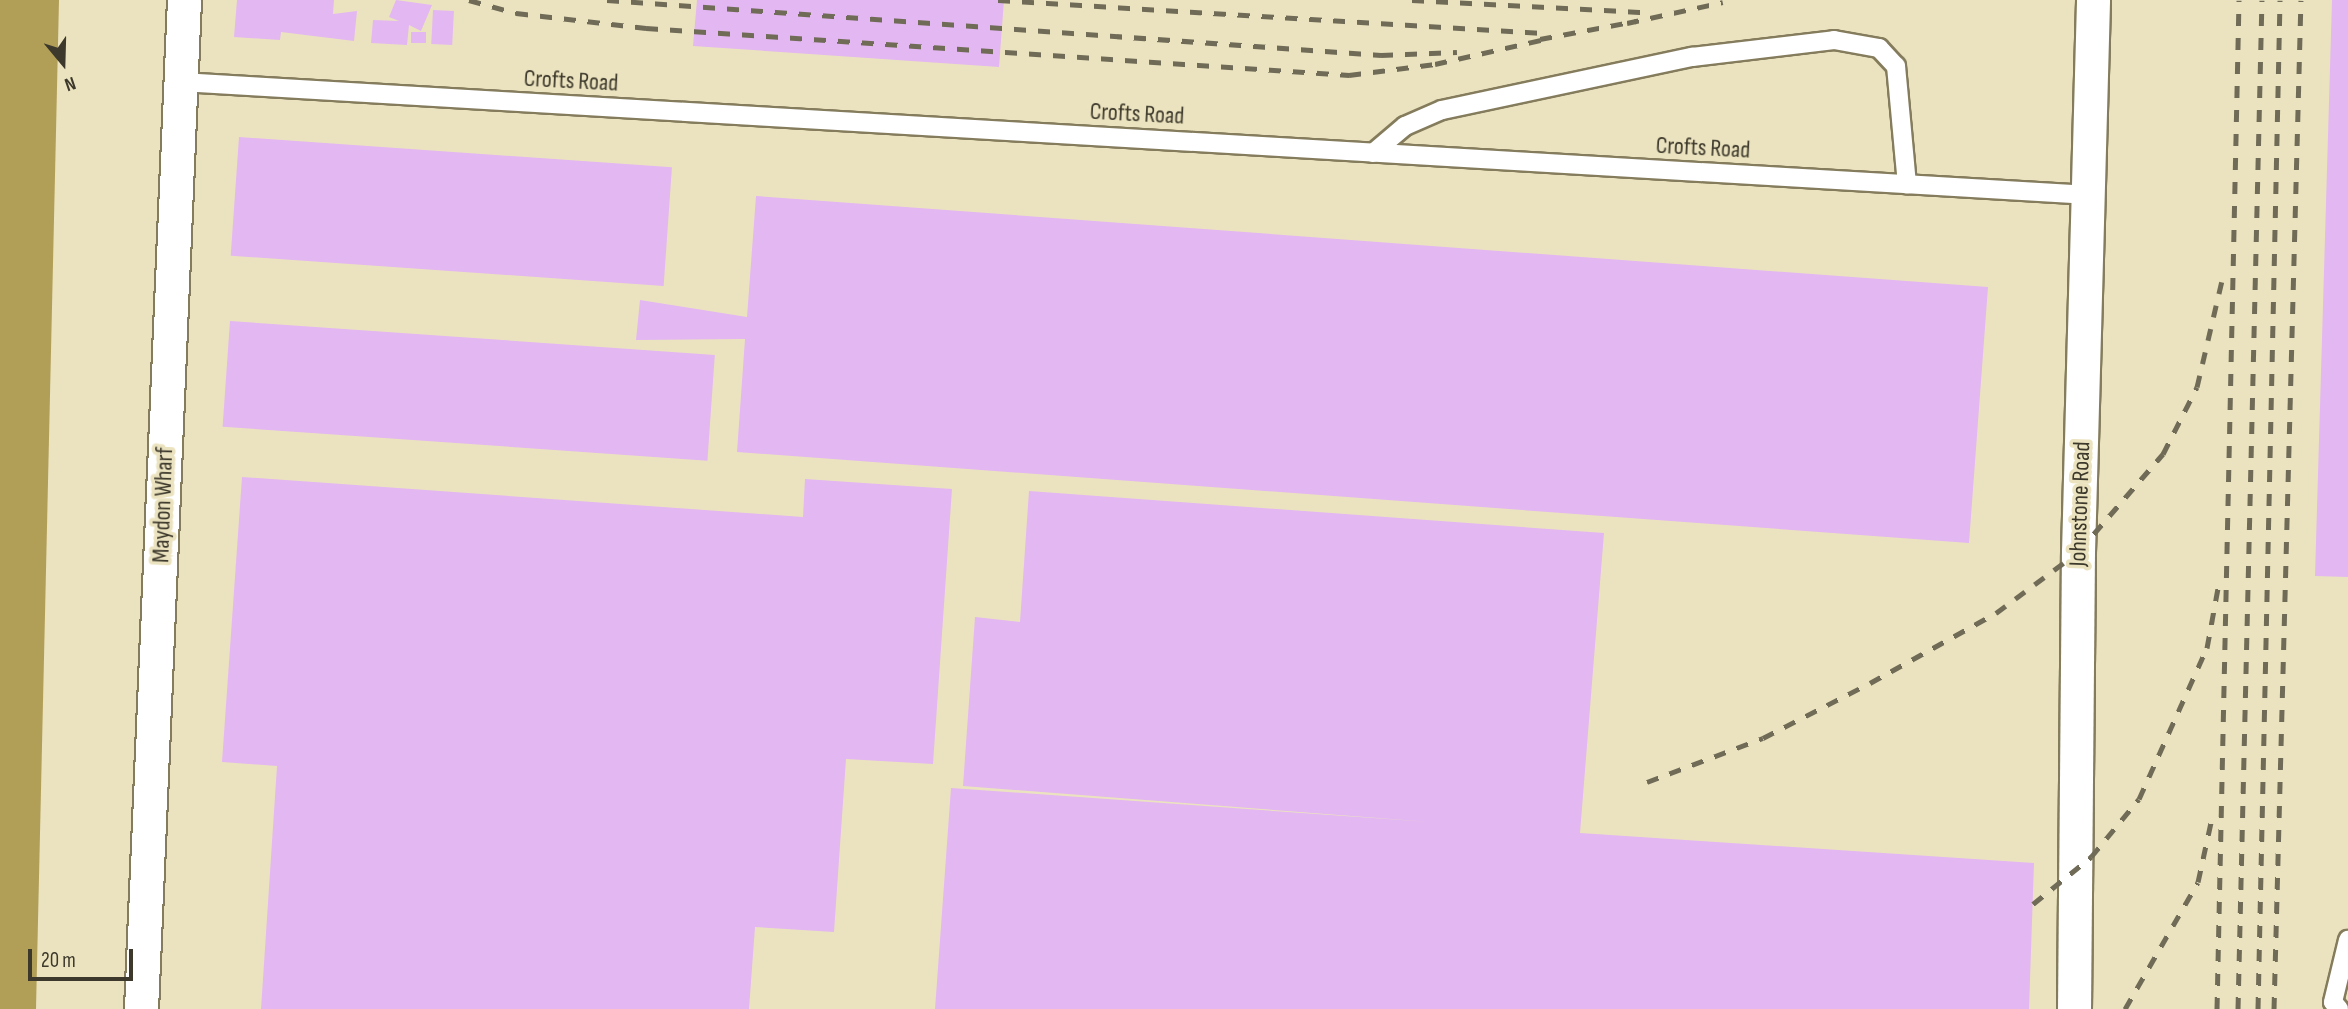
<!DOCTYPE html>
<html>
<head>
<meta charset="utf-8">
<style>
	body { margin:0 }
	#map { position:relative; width:2348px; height:1009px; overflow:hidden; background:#ebe3bf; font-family:"Sofia Sans Condensed",sans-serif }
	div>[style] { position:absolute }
	.water>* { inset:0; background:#b19f58 }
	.building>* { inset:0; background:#e3b7f2; transform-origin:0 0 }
	.roads { filter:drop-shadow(2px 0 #847c5c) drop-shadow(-2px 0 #847c5c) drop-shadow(0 2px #847c5c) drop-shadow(0 -2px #847c5c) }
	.service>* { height:18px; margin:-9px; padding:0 9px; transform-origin:9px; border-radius:9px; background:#fff }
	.minor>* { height:33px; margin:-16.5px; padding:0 16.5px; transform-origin:16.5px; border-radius:16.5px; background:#fff }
	.rail>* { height:5px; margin-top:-2.5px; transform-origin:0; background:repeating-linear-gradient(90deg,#706b57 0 12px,transparent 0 24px) }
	span { translate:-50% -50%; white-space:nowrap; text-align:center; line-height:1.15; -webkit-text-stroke:7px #ebe3bf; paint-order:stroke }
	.street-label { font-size:24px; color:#3c382b }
	.north { position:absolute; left:28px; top:28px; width:70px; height:70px; -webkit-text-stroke:5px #ebe3bf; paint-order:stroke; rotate:161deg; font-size:19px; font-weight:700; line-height:28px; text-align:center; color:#3c382b }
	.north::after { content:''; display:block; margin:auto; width:24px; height:32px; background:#3c382b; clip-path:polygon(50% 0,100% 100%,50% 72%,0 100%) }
	.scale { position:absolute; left:28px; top:949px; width:105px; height:32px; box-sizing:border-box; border:4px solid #3c382b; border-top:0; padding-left:9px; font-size:21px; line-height:24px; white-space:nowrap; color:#3c382b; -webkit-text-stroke:5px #ebe3bf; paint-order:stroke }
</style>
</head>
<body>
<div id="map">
	<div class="water">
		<div style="clip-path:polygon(0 0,59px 0,36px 1009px,0 1009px)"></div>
	</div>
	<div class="building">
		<div style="clip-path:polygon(237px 0,334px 0,333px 14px,357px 11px,354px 41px,281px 32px,280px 40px,234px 37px)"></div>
		<div style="clip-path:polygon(396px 0,432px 5px,421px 31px,409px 25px,407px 45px,371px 43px,373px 20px,399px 21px,389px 17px)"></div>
		<div style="clip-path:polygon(697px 0,1004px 0,999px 67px,693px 46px)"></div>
		<div style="clip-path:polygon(2332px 0,2348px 0,2348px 577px,2315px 576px)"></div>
		<div style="left:433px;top:10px;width:21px;height:34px;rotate:3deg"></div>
		<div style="left:411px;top:32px;width:15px;height:11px"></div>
		<div style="left:239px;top:137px;width:434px;height:119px;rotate:4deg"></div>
		<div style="clip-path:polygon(756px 196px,1988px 287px,1969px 543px,737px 452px,745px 339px,636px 340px,640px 300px,747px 317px)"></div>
		<div style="left:230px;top:321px;width:486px;height:106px;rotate:4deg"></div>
		<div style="clip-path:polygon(242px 477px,803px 517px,805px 479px,952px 489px,933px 764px,846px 759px,834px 932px,755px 927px,749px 1009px,261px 1009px,277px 766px,222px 762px)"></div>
		<div style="clip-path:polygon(1029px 491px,1604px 533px,1580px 833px,2034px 863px,2029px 1009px,935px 1009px,951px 788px,1430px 822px,963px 786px,975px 617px,1020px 622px)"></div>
	</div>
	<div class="roads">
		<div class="service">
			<div style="left:181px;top:82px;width:1912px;rotate:3.39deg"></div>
			<div style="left:1373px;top:153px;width:42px;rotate:-40.2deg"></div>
			<div style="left:1405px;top:126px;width:40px;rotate:-23.4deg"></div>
			<div style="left:1442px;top:110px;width:256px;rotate:-12deg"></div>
			<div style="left:1692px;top:57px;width:143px;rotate:-6.8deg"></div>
			<div style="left:1834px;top:40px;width:46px;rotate:10.1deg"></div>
			<div style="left:1879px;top:48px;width:25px;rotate:47deg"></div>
			<div style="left:1896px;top:66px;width:119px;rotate:84.7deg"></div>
			<div style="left:2339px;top:1009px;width:9px;rotate:-131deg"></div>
			<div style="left:2333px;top:1002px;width:64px;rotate:-76.4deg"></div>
		</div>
		<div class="minor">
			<div style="left:141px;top:1009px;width:1010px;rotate:-87.56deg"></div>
			<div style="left:2074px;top:1009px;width:457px;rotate:-89.5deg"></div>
			<div style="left:2078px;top:552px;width:552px;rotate:-88.44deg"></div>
		</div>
	</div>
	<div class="rail">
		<div style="left:469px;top:0;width:49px;rotate:15.5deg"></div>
		<div style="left:516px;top:13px;width:131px;rotate:6.6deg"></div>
		<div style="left:646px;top:28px;width:705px;rotate:3.82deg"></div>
		<div style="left:1349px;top:75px;width:87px;rotate:-7.3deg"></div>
		<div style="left:1435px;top:64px;width:117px;rotate:-12.8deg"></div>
		<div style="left:607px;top:0;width:776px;rotate:4.06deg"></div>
		<div style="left:1381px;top:55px;width:76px;rotate:-2.3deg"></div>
		<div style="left:998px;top:0;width:546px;rotate:3.47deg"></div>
		<div style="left:1412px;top:0;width:232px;rotate:3deg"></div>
		<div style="left:1627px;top:23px;width:98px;rotate:-12.3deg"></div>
		<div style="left:1540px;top:39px;width:98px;rotate:-10.6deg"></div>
		<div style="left:1647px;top:782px;width:124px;rotate:-20.8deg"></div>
		<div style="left:1763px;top:738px;width:120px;rotate:-27.2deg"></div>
		<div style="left:1870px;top:683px;width:144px;rotate:-29.1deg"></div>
		<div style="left:1996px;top:613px;width:102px;rotate:-36.6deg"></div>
		<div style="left:2078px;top:552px;width:130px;rotate:-49.1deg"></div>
		<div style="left:2163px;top:454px;width:75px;rotate:-63.1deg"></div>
		<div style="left:2197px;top:387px;width:118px;rotate:-76.8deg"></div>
		<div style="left:2033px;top:904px;width:75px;rotate:-39deg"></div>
		<div style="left:2091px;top:857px;width:75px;rotate:-50.4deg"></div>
		<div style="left:2139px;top:799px;width:166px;rotate:-65.8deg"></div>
		<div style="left:2207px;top:648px;width:61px;rotate:-79.6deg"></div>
		<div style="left:2125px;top:1009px;width:146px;rotate:-60.1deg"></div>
		<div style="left:2198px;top:882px;width:71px;rotate:-77.7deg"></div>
		<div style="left:2217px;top:1009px;width:1009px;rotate:-88.75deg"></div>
		<div style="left:2238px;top:1009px;width:1009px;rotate:-88.64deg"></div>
		<div style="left:2258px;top:1009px;width:1009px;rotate:-88.75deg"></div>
		<div style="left:2274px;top:1009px;width:1009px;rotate:-88.47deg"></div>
	</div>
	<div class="street-label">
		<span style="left:571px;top:81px;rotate:3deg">Crofts Road</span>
		<span style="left:1137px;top:114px;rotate:3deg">Crofts Road</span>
		<span style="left:1703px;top:148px;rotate:3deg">Crofts Road</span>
		<span style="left:2080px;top:504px;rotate:-88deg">Johnstone Road</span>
		<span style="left:163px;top:505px;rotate:-88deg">Maydon Wharf</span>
	</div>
	<div class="north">N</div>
	<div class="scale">20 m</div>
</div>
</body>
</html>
